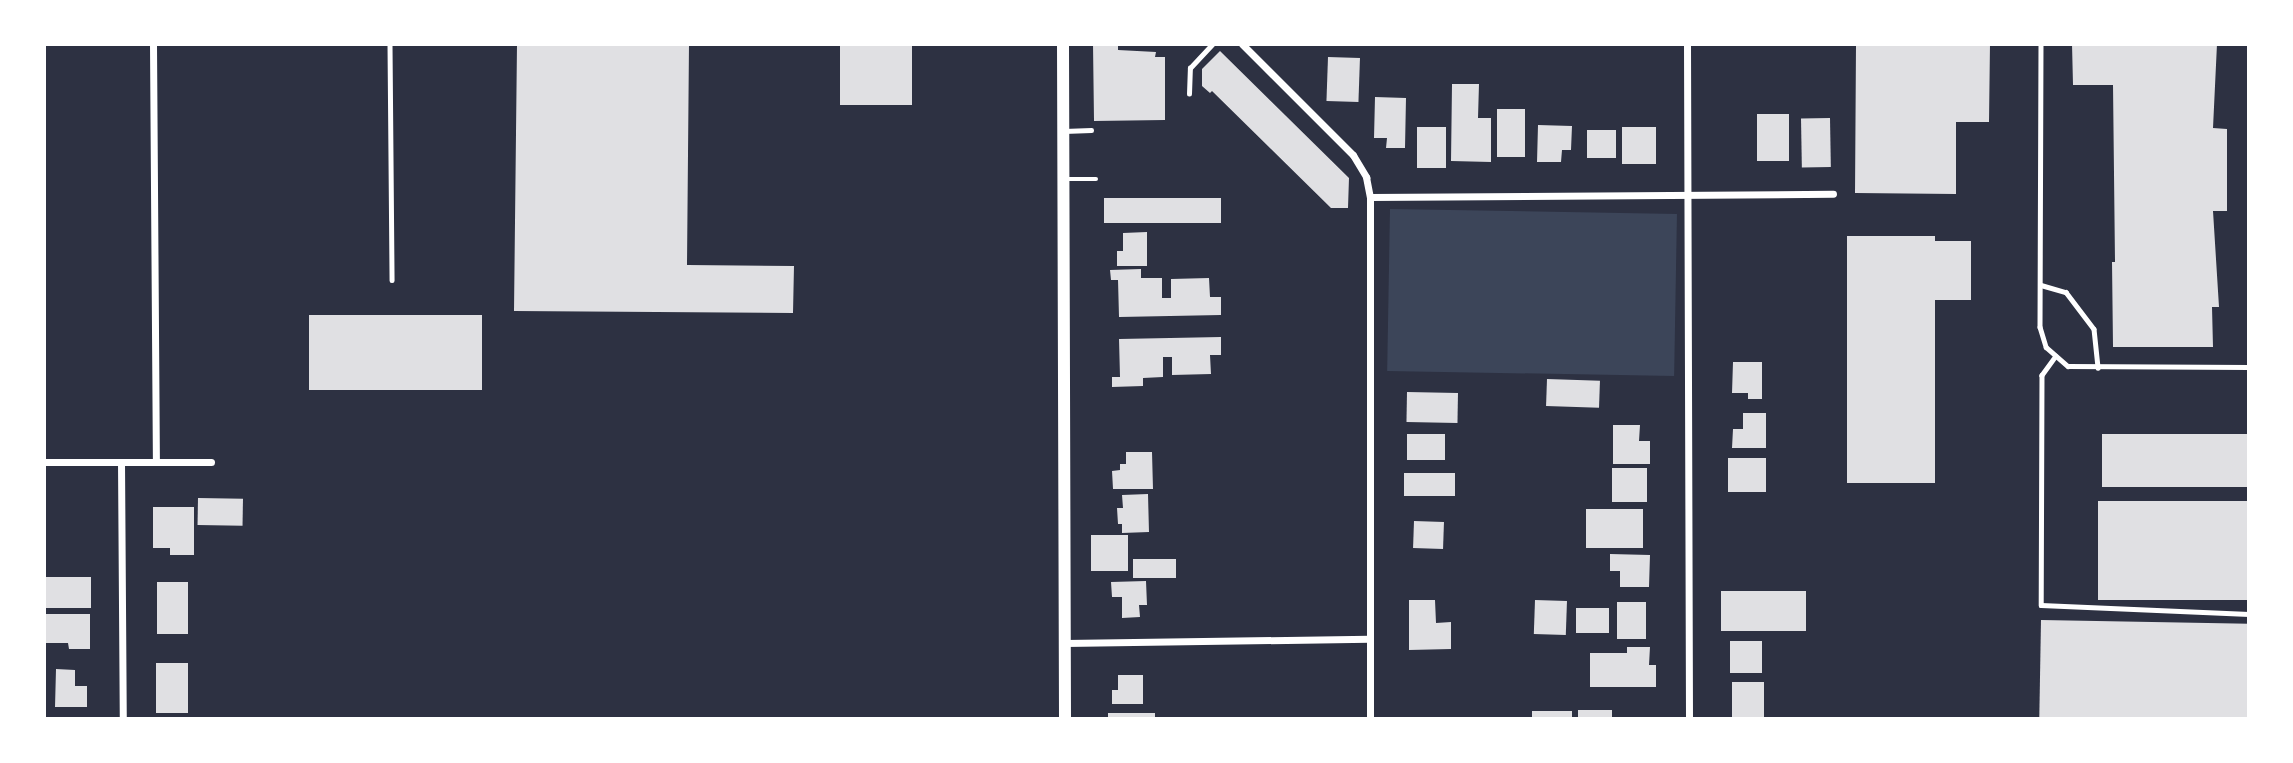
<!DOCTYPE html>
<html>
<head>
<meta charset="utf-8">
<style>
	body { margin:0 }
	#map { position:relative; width:2293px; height:763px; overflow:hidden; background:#2d3142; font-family:Overpass,sans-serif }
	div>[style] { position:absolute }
	.green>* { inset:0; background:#3c4559; transform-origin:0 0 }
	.building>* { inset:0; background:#e0e0e3; transform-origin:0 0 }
	.service>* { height:4.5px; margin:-2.25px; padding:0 2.25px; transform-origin:2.25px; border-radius:2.25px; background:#fff }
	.minor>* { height:7px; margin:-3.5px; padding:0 3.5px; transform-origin:3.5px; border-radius:3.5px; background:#fff }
	.secondary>* { height:12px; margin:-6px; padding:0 6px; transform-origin:6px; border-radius:6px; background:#fff }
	span { translate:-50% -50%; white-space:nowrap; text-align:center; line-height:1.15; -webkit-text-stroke:5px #fff; paint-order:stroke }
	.frame { position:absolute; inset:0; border:46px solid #fff; pointer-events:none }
</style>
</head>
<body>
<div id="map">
	<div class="green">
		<div style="left:1390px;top:209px;width:287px;height:162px;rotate:1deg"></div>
	</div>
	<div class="building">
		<div style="clip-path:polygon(517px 44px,689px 44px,687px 265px,794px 266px,793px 313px,514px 311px)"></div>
		<div style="left:840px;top:44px;width:72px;height:61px"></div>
		<div style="clip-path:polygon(1093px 44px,1118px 44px,1118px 50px,1156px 52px,1155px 57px,1165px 57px,1165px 120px,1094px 121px)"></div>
		<div style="clip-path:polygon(1856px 44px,1990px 44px,1989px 122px,1956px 122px,1956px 194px,1855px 193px)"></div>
		<div style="clip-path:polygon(2072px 44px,2217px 44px,2213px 128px,2227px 129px,2227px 211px,2213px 211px,2219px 307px,2212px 307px,2213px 347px,2113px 347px,2112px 262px,2115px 262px,2113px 85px,2073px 85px)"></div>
		<div style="clip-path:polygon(1220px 51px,1349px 178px,1348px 208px,1331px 208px,1212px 91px,1210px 93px,1202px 86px,1202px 69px)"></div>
		<div style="left:1328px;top:57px;width:32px;height:44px;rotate:2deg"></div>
		<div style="clip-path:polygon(1452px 84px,1479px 84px,1478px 118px,1491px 118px,1491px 162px,1451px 161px)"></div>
		<div style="clip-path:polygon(1375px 97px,1406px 98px,1405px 148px,1386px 148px,1387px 138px,1374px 138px)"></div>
		<div style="left:1497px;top:109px;width:28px;height:48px"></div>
		<div style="left:1789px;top:114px;width:47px;height:32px;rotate:90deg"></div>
		<div style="left:1830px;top:118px;width:49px;height:29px;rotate:89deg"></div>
		<div style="clip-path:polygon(1538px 125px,1572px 126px,1571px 150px,1562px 150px,1561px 162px,1537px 162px)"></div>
		<div style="left:1417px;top:127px;width:29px;height:41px"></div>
		<div style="left:1622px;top:127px;width:34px;height:37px"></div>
		<div style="left:1587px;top:130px;width:29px;height:28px"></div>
		<div style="left:1104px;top:198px;width:117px;height:25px"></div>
		<div style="clip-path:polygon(1147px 232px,1147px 266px,1117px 266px,1117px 251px,1123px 251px,1123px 233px)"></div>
		<div style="clip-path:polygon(1847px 236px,1935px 236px,1935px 241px,1971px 241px,1971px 300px,1935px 300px,1935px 483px,1847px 483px)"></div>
		<div style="clip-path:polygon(1141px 269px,1141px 278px,1162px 278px,1162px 298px,1171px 298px,1171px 279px,1209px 278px,1210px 297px,1221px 297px,1221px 315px,1119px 317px,1118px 280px,1111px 280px,1110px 270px)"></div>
		<div style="left:309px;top:315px;width:173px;height:75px"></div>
		<div style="clip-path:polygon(1221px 337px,1221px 355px,1210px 355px,1211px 374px,1172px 375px,1172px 357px,1163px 357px,1163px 377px,1143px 378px,1143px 386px,1112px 387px,1112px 377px,1120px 377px,1119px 339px)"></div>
		<div style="clip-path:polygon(1733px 362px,1762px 362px,1762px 399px,1748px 399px,1748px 393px,1732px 393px)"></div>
		<div style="left:1547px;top:379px;width:53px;height:27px;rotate:2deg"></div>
		<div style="left:1407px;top:392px;width:51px;height:30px;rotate:1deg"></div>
		<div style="clip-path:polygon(1743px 413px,1766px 413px,1766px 448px,1732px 448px,1733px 429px,1743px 429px)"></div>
		<div style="clip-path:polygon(1613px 425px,1640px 425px,1639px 441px,1650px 441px,1650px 464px,1613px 464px)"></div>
		<div style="left:1407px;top:434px;width:38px;height:26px"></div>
		<div style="left:2249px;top:434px;width:53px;height:147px;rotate:90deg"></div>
		<div style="clip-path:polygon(1126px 452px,1152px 452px,1153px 489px,1113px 489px,1112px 471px,1120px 470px,1120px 464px,1126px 464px)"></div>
		<div style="left:1728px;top:458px;width:38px;height:34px"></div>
		<div style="left:1612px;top:468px;width:35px;height:34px"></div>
		<div style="left:1404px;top:473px;width:51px;height:23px"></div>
		<div style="clip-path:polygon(1148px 494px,1149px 532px,1122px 533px,1122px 524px,1118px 524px,1117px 508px,1123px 508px,1122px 495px)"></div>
		<div style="left:198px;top:498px;width:45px;height:27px;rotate:1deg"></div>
		<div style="left:2098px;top:501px;width:151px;height:99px"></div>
		<div style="clip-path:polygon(153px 507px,194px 507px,194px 555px,170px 555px,170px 548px,153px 548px)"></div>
		<div style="left:1643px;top:509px;width:39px;height:57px;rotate:90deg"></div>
		<div style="left:1414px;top:521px;width:30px;height:27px;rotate:2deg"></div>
		<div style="left:1091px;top:535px;width:37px;height:36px"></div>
		<div style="clip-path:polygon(1610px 554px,1650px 555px,1649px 587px,1620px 587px,1620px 571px,1610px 571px)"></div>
		<div style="left:1133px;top:559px;width:43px;height:19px"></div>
		<div style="left:44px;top:577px;width:47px;height:31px"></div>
		<div style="clip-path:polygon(1146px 581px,1147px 605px,1139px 605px,1140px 617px,1122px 618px,1122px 597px,1112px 597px,1111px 582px)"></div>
		<div style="left:188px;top:582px;width:52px;height:31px;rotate:90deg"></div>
		<div style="left:1721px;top:591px;width:85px;height:40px"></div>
		<div style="clip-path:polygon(1409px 600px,1435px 600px,1436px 623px,1451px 622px,1451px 649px,1409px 650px)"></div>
		<div style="left:1535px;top:600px;width:32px;height:34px;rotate:2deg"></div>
		<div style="left:1617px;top:602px;width:29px;height:37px"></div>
		<div style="left:1576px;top:608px;width:33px;height:25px"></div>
		<div style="clip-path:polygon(44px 614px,90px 614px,90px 649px,69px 649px,68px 643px,44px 643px)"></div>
		<div style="left:2041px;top:620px;width:208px;height:99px;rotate:1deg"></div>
		<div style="left:1730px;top:641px;width:32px;height:32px"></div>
		<div style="clip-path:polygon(1627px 647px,1650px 647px,1649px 665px,1656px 665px,1656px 687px,1590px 687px,1590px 653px,1627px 653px)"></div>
		<div style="left:156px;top:663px;width:32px;height:50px"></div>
		<div style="clip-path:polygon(56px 669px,75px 670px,75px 686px,87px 686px,87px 707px,55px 707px)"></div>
		<div style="clip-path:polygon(1118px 675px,1143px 675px,1143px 704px,1112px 704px,1112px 690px,1118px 690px)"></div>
		<div style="left:1732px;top:682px;width:32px;height:35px"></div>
		<div style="left:1578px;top:710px;width:34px;height:9px"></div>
		<div style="left:1532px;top:711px;width:40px;height:8px"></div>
		<div style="left:1108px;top:713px;width:47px;height:6px"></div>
	</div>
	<div class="service">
		<div style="left:390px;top:44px;width:236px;rotate:89.5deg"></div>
		<div style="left:2041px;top:44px;width:283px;rotate:90.2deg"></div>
		<div style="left:2040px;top:327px;width:21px;rotate:73deg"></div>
		<div style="left:2046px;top:347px;width:29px;rotate:41deg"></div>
		<div style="left:2068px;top:366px;width:181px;rotate:0.3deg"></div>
		<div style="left:1189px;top:94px;width:26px;rotate:-88deg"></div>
		<div style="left:1190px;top:68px;width:33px;rotate:-47deg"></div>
		<div style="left:1064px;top:131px;width:27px;rotate:-2deg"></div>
		<div style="left:1065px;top:179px;width:31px"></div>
		<div style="left:2041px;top:285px;width:26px;rotate:16deg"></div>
		<div style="left:2066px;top:292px;width:46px;rotate:52.9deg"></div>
		<div style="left:2094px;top:329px;width:39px;rotate:84deg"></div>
		<div style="left:2056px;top:356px;width:24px;rotate:126deg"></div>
		<div style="left:2042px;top:375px;width:230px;rotate:90.2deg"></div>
		<div style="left:2041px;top:605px;width:208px;rotate:2.5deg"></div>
	</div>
	<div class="minor">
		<div style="left:153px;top:44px;width:418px;rotate:89.6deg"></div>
		<div style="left:1242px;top:44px;width:157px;rotate:45deg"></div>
		<div style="left:1353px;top:155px;width:26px;rotate:59deg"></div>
		<div style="left:1366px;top:177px;width:20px;rotate:79deg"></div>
		<div style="left:1370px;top:197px;width:522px;rotate:90deg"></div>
		<div style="left:1687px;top:44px;width:675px;rotate:89.83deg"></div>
		<div style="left:1370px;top:197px;width:463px;rotate:-0.4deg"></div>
		<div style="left:44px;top:462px;width:167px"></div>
		<div style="left:121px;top:462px;width:257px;rotate:89.6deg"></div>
		<div style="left:1065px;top:643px;width:304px;rotate:-0.8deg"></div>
	</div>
	<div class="secondary">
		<div style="left:1063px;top:44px;width:675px;rotate:89.83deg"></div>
	</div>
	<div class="frame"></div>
</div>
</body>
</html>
